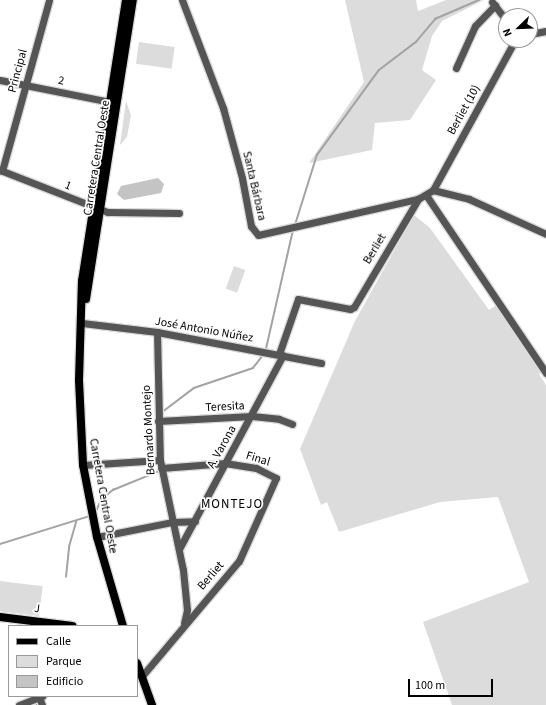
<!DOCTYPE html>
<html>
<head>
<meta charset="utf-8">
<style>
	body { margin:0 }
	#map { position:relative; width:546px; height:705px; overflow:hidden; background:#fff; font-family:"Source Sans 3",sans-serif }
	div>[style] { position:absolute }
	.green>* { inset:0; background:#dcdcdc; transform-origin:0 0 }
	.stream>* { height:1.5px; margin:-0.75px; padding:0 0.75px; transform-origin:0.75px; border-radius:0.75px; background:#a3a3a3 }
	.building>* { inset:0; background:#c4c4c4 }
	.roads { filter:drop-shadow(1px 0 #dbdbdb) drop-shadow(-1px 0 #dbdbdb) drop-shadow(0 1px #dbdbdb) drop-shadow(0 -1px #dbdbdb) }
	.minor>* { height:7px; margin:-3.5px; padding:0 3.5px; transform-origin:3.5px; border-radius:3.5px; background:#555 }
	.major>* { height:8px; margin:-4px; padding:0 4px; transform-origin:4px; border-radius:4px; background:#000 }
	span { translate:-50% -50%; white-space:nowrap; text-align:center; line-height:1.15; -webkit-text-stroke:3.5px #fff; paint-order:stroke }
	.street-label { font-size:12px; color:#000 }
	.neighbourhood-label { font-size:13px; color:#000; letter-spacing:1px }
	.legend { position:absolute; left:8px; top:625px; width:130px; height:72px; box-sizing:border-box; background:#fff; border:1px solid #999; margin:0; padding:5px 7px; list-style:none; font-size:12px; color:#000 }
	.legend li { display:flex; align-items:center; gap:8px; height:20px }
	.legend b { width:20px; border:1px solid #999 }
	.north { position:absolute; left:498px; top:8px; width:40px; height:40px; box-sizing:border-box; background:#fff; border:1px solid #999; border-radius:50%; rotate:247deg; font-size:11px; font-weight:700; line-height:16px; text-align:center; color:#000 }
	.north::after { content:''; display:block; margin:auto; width:14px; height:18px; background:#000; clip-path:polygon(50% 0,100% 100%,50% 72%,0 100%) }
	.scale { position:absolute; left:408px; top:679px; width:85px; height:18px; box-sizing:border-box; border:2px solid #000; border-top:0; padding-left:5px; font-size:12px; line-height:14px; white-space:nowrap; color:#000; -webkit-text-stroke:3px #fff; paint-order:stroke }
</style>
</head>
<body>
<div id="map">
	<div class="green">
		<div style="clip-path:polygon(345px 0,416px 0,418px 11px,446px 0,484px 0,442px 21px,432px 36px,422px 70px,436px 80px,410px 120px,375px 123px,372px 150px,309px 163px,364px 82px)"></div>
		<div style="left:139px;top:42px;width:36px;height:22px;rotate:8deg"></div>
		<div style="clip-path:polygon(126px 101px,131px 115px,127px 137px,120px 145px)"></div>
		<div style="clip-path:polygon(414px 215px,430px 228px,489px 310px,499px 303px,545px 367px,539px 374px,546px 385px,546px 705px,452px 705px,423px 622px,529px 582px,498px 497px,440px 502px,339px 532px,327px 502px,321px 505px,300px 449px,355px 321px)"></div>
		<div style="left:234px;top:266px;width:12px;height:24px;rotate:20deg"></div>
		<div style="left:0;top:581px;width:43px;height:30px;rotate:7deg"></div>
	</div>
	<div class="stream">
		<div style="left:295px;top:225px;width:73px;rotate:-72.6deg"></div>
		<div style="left:317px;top:155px;width:105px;rotate:-53.9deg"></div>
		<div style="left:379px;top:70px;width:46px;rotate:-37.1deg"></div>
		<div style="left:416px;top:42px;width:30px;rotate:-50deg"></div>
		<div style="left:435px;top:19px;width:48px;rotate:-23.4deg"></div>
		<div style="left:266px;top:349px;width:122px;rotate:-77.2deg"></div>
		<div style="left:161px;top:413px;width:41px;rotate:-37.1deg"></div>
		<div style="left:194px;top:388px;width:62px;rotate:-18.7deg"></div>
		<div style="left:253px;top:368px;width:16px;rotate:-52deg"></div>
		<div style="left:95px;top:514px;width:15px;rotate:-67deg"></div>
		<div style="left:101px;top:500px;width:16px;rotate:-40deg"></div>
		<div style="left:113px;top:490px;width:48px;rotate:-22.2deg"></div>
		<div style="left:0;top:544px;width:94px;rotate:-17.3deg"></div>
		<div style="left:66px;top:577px;width:30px;rotate:-84deg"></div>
		<div style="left:69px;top:547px;width:26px;rotate:-74deg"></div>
		<div style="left:37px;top:704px;width:1px;rotate:45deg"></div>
	</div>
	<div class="building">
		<div style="clip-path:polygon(158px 178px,164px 184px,161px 193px,124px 200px,117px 194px,121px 186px)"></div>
	</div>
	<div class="roads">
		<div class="minor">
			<div style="left:182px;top:0;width:116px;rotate:69.2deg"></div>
			<div style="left:223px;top:108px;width:73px;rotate:74.8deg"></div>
			<div style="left:242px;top:178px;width:49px;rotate:79.4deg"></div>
			<div style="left:251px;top:226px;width:11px;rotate:52deg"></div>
			<div style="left:258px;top:235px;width:164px;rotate:-12.7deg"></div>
			<div style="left:418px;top:199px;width:17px;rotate:-31deg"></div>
			<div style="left:433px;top:190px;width:171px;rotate:-61.3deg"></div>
			<div style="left:492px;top:2px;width:23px;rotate:52deg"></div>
			<div style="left:530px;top:34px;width:16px;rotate:-11deg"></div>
			<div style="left:456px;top:68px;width:46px;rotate:-65.7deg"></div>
			<div style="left:475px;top:26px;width:29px;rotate:-46deg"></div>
			<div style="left:0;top:80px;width:117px;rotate:11.3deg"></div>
			<div style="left:0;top:170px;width:116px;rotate:21.3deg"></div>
			<div style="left:108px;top:212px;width:71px;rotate:0.8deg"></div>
			<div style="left:2px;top:171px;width:177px;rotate:-74.6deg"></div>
			<div style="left:433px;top:190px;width:37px;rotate:14deg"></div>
			<div style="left:469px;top:199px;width:85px;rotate:24.4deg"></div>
			<div style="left:426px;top:195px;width:215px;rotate:56deg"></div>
			<div style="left:82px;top:323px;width:76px;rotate:6.8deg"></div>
			<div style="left:157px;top:332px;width:167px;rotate:10.7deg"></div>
			<div style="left:157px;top:332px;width:128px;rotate:88.7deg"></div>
			<div style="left:160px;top:460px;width:112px;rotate:78.2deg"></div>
			<div style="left:183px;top:570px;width:40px;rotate:84.3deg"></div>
			<div style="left:187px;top:610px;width:13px;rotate:103deg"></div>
			<div style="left:279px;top:354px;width:58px;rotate:-70.9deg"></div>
			<div style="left:298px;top:299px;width:53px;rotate:10.9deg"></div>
			<div style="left:350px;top:309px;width:4px;rotate:-27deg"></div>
			<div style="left:354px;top:307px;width:126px;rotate:-59.3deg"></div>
			<div style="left:158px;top:421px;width:94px;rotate:-3deg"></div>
			<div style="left:252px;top:416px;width:27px;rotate:6deg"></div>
			<div style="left:279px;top:419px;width:14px;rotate:21deg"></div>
			<div style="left:83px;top:465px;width:77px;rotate:-3.7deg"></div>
			<div style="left:97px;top:537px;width:76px;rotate:-11.3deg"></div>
			<div style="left:172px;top:522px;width:23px;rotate:-2deg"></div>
			<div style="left:179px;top:549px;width:220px;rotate:-61.8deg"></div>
			<div style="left:142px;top:676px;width:150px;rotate:-49.9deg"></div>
			<div style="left:239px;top:561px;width:91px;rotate:-66deg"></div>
			<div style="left:276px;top:478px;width:22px;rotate:-153deg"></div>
			<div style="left:256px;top:468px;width:30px;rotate:-171deg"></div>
			<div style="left:226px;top:463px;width:65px;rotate:175.6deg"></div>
			<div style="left:39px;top:697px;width:9px;rotate:69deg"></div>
			<div style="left:19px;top:705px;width:25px;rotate:-21deg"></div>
		</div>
		<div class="major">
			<div style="left:86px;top:299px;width:303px;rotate:-81.1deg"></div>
			<div style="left:0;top:617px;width:73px;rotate:7.1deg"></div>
			<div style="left:123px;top:626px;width:93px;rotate:-106.3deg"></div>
			<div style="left:97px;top:537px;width:73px;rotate:-101deg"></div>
			<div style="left:83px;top:465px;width:85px;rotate:-92.7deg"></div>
			<div style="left:79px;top:380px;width:99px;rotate:-88.3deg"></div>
			<div style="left:82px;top:281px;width:284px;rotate:-81.1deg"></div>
			<div style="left:137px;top:663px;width:45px;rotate:70.3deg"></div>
		</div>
	</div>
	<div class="street-label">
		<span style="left:18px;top:71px;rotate:-75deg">Principal</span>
		<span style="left:61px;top:81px;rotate:12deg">2</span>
		<span style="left:464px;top:110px;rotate:-61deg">Berliet (10)</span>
		<span style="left:97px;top:158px;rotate:-81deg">Carretera Central Oeste</span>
		<span style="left:68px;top:186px;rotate:22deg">1</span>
		<span style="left:254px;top:186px;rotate:77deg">Santa Bárbara</span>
		<span style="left:375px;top:249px;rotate:-59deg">Berliet</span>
		<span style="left:204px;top:330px;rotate:10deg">José Antonio Núñez</span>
		<span style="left:225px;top:407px;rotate:-3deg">Teresita</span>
		<span style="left:149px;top:430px;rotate:-93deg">Bernardo Montejo</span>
		<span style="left:222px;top:447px;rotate:-61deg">A. Varona</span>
		<span style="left:258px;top:459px;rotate:17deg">Final</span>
		<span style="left:103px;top:496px;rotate:80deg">Carretera Central Oeste</span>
		<span style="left:211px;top:576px;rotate:-49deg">Berliet</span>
		<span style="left:37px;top:609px;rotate:7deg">J</span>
	</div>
	<div class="neighbourhood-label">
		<span style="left:232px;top:504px">MONTEJO</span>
	</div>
	<ul class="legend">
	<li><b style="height:5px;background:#000"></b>Calle</li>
	<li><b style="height:11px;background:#dcdcdc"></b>Parque</li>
	<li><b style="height:11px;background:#c4c4c4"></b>Edificio</li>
	</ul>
	<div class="north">N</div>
	<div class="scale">100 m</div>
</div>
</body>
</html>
